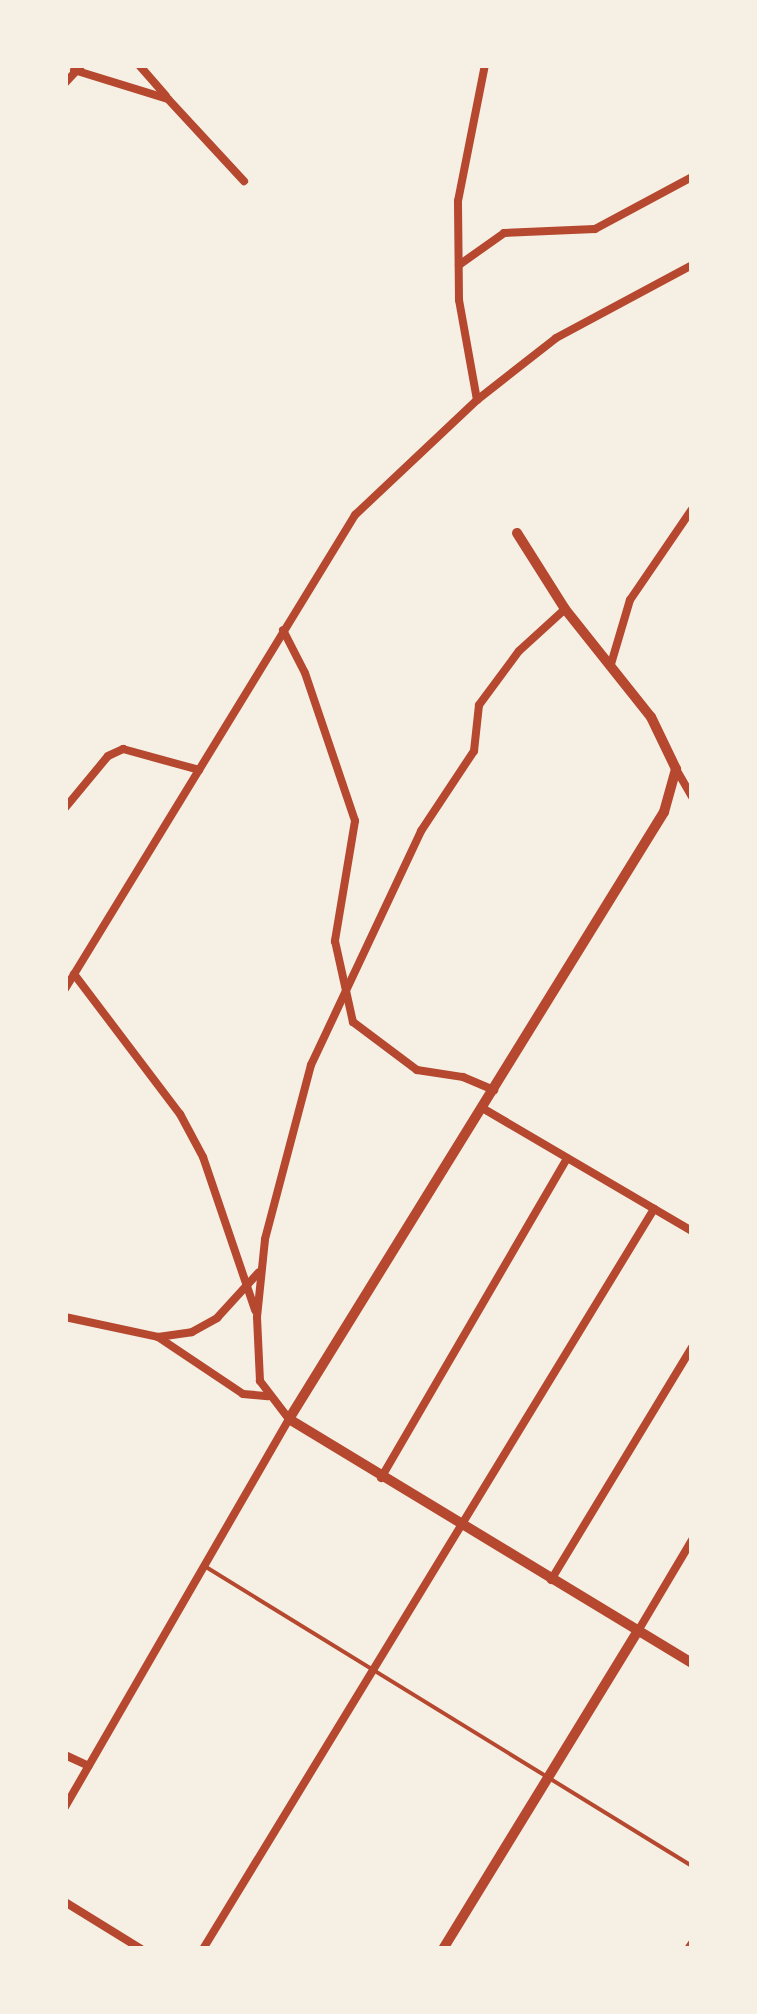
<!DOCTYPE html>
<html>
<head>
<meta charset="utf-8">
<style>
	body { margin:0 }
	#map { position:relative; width:757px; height:2014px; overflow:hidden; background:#f6efe4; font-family:"Noto Sans",sans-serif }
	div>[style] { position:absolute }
	.service>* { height:4px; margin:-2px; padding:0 2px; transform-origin:2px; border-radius:2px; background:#b5482f }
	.minor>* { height:8px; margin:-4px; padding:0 4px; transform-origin:4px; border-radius:4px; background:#b5482f }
	.tertiary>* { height:10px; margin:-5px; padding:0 5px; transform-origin:5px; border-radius:5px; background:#b5482f }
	span { translate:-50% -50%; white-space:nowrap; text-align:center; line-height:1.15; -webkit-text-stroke:9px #f6efe4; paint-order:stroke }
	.frame { position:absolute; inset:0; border:68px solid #f6efe4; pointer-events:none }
</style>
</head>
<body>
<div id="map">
	<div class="service">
		<div style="left:206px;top:1567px;width:571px;rotate:31.6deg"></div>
	</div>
	<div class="minor">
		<div style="left:139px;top:65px;width:41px;rotate:48.9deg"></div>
		<div style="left:74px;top:70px;width:98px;rotate:17.1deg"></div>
		<div style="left:168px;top:99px;width:112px;rotate:47.2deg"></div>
		<div style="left:65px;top:83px;width:25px;rotate:-47deg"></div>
		<div style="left:459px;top:265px;width:55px;rotate:-35.4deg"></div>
		<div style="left:504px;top:233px;width:91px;rotate:-2.5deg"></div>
		<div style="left:595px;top:229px;width:110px;rotate:-28.2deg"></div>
		<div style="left:477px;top:400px;width:102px;rotate:-100.2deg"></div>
		<div style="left:459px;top:300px;width:99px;rotate:-90.6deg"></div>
		<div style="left:458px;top:201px;width:139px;rotate:-78.8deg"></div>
		<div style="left:283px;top:630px;width:48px;rotate:62.9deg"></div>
		<div style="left:305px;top:673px;width:156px;rotate:71.3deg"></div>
		<div style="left:355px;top:821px;width:122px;rotate:99.5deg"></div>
		<div style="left:335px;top:941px;width:83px;rotate:77.5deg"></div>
		<div style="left:353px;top:1022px;width:80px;rotate:36.9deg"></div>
		<div style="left:417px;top:1070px;width:47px;rotate:8.7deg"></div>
		<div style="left:463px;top:1077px;width:34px;rotate:23deg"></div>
		<div style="left:611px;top:664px;width:67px;rotate:-73.5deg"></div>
		<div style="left:630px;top:600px;width:110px;rotate:-55.7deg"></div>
		<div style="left:676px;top:769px;width:32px;rotate:60deg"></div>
		<div style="left:65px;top:808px;width:67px;rotate:-50.4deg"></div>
		<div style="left:108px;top:756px;width:17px;rotate:-25deg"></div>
		<div style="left:123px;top:749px;width:79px;rotate:15.4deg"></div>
		<div style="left:74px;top:974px;width:176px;rotate:52.9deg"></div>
		<div style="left:180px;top:1114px;width:49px;rotate:61.9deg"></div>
		<div style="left:203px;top:1157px;width:162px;rotate:71.2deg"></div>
		<div style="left:65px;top:989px;width:556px;rotate:-58.54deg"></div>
		<div style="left:355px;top:515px;width:168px;rotate:-43.3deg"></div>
		<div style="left:477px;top:400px;width:100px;rotate:-38.1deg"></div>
		<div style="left:556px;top:338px;width:154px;rotate:-28.2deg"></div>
		<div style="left:484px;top:1109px;width:241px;rotate:30.4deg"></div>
		<div style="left:65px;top:1317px;width:95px;rotate:12.1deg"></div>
		<div style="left:158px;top:1337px;width:102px;rotate:33.8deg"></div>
		<div style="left:243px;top:1394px;width:25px;rotate:5deg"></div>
		<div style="left:158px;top:1337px;width:34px;rotate:-8deg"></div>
		<div style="left:192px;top:1332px;width:29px;rotate:-29deg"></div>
		<div style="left:217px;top:1318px;width:62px;rotate:-47.6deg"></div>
		<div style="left:381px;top:1478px;width:370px;rotate:-59.8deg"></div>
		<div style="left:551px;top:1580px;width:272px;rotate:-58.8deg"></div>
		<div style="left:638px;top:1631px;width:106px;rotate:-59.3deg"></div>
		<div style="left:65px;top:1755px;width:26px;rotate:25deg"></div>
		<div style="left:65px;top:1807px;width:448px;rotate:-60deg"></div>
		<div style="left:289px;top:1419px;width:48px;rotate:-127.3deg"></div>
		<div style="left:260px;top:1381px;width:64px;rotate:-92.7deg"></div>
		<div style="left:257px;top:1317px;width:78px;rotate:-84.1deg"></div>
		<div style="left:265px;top:1239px;width:180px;rotate:-75.2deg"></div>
		<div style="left:311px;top:1065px;width:259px;rotate:-64.8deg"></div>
		<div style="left:421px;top:831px;width:96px;rotate:-56.5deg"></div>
		<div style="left:474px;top:751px;width:46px;rotate:-83.8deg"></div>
		<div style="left:479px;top:705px;width:67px;rotate:-53.5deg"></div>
		<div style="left:519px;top:651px;width:62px;rotate:-42.4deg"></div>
		<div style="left:65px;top:1902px;width:89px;rotate:31.7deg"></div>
		<div style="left:203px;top:1949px;width:867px;rotate:-58.64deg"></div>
		<div style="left:688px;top:1949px;width:7px;rotate:-56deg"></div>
	</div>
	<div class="tertiary">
		<div style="left:517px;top:533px;width:90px;rotate:57.7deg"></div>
		<div style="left:565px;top:609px;width:138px;rotate:51.5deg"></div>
		<div style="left:651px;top:717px;width:58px;rotate:64.3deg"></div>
		<div style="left:676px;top:769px;width:45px;rotate:105.6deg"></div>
		<div style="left:664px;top:812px;width:713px;rotate:121.71deg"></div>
		<div style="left:289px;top:1419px;width:471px;rotate:31.2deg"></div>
		<div style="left:443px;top:1949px;width:373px;rotate:-58.5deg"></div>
	</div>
	<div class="frame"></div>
</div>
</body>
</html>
